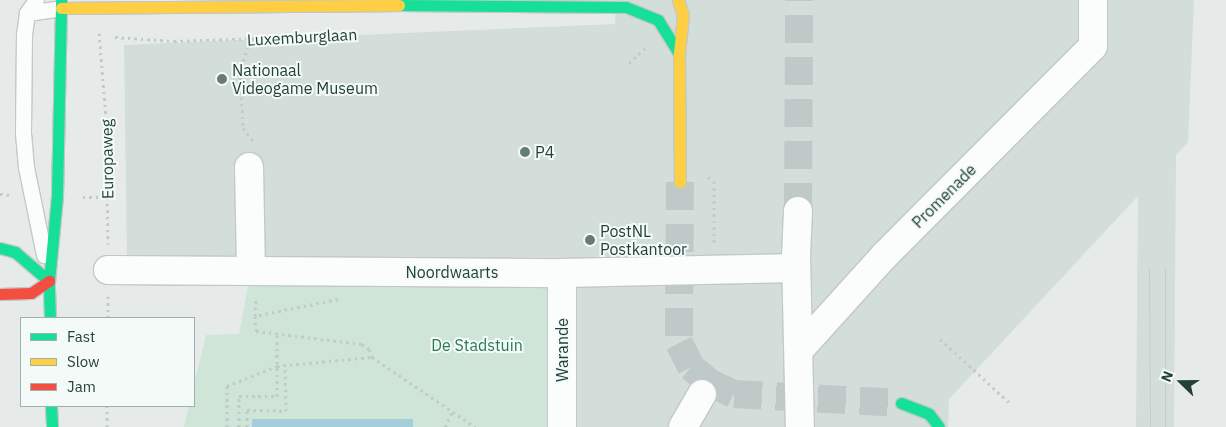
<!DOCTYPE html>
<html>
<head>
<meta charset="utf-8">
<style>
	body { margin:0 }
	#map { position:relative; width:1226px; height:427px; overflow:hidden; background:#e6ebea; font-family:"IBM Plex Sans",sans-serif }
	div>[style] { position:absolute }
	.built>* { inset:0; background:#d3ddda }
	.green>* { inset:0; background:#cee5d8 }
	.water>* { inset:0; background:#a4cedc; transform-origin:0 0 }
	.street-tunnel>* { height:28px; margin-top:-14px; transform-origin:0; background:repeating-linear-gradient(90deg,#bfc9c7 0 28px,transparent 0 42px) }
	.secondary-tunnel>* { height:28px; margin-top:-14px; transform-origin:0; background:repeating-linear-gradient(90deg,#bfc9c7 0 28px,transparent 0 42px) }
	.path>* { height:3px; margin-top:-1.5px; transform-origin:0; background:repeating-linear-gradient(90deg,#c2cbca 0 2.5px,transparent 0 6.5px) }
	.roads { filter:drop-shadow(1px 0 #c3c8c7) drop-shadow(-1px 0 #c3c8c7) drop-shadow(0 1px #c3c8c7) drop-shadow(0 -1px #c3c8c7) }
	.lane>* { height:15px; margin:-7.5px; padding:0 7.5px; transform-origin:7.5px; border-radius:7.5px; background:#fbfcfc }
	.street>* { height:28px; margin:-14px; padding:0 14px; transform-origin:14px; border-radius:14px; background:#fbfcfc }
	.fast>* { height:11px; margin:-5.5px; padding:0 5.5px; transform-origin:5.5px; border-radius:5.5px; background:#16e098 }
	.slow>* { height:11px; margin:-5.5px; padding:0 5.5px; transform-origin:5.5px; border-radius:5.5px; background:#ffcf43 }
	.jam>* { height:11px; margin:-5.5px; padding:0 5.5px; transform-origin:5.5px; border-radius:5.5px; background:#f24e42 }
	.tram>* { height:1px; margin:-0.5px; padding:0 0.5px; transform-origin:0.5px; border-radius:0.5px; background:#c7cccb }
	.dots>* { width:14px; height:14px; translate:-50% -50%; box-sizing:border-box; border:2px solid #f4faf8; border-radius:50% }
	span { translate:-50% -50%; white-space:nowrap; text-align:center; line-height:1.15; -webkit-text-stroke:4px #f4faf8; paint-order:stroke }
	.street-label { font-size:16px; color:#22413c }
	.poi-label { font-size:16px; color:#22413c }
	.left { translate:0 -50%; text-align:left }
	.park-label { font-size:16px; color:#297b52 }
	.legend { position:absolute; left:20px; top:317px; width:175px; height:90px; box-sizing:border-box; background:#f4faf8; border:1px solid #a0b0ad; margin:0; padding:6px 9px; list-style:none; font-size:15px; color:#22413c }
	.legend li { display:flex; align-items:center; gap:10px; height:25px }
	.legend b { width:25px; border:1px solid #a0b0ad }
	.north { position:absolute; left:1156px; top:357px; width:50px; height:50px; -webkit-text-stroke:4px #f4faf8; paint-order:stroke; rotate:292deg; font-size:14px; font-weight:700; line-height:20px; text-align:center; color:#22413c }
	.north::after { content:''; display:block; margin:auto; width:18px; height:22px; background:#22413c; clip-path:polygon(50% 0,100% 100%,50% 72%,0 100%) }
</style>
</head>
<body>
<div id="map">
	<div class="built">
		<div style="clip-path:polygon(616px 0,1194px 0,1188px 142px,1176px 155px,1174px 427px,1136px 427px,1138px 196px,949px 399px,948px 427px,560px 427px,558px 262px,127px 262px,124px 45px,615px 24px)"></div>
	</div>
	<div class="green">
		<div style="clip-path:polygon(558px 262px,560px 427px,184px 427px,189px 406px,194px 406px,194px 384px,206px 335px,239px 334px,251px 270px)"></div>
	</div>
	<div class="water">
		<div style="left:413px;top:419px;width:8px;height:161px;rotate:90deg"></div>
	</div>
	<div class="street-tunnel">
		<div style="left:798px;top:211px;width:211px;rotate:-89.7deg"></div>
	</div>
	<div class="secondary-tunnel">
		<div style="left:680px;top:182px;width:161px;rotate:90.4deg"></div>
		<div style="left:679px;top:343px;width:27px;rotate:63deg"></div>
		<div style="left:691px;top:367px;width:25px;rotate:40deg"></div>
		<div style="left:710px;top:383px;width:26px;rotate:25deg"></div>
		<div style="left:734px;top:394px;width:167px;rotate:3.1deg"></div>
	</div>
	<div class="path">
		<div style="left:99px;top:33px;width:86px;rotate:85.3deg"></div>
		<div style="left:106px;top:119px;width:125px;rotate:89.1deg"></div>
		<div style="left:115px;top:37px;width:59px;rotate:3.9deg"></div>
		<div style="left:174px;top:41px;width:174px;rotate:-2deg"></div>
		<div style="left:250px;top:40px;width:33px;rotate:108deg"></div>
		<div style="left:240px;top:71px;width:57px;rotate:87deg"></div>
		<div style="left:243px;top:128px;width:16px;rotate:52deg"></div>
		<div style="left:629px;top:63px;width:22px;rotate:-43deg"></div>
		<div style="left:708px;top:177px;width:7px;rotate:34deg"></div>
		<div style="left:714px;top:181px;width:62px;rotate:90deg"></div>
		<div style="left:0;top:194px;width:12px;rotate:5deg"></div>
		<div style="left:83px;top:197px;width:25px"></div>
		<div style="left:338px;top:299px;width:85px;rotate:168.4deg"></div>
		<div style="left:255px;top:316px;width:15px;rotate:86deg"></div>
		<div style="left:256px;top:331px;width:107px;rotate:7deg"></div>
		<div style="left:362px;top:344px;width:9px;rotate:36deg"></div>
		<div style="left:369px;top:349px;width:9px;rotate:69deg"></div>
		<div style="left:255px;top:316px;width:19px;rotate:-87deg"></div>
		<div style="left:108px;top:318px;width:23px;rotate:-90deg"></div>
		<div style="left:940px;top:339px;width:96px;rotate:42.5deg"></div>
		<div style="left:107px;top:427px;width:21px;rotate:-90deg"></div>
		<div style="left:227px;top:427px;width:41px;rotate:-90deg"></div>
		<div style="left:227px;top:386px;width:54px;rotate:-21.8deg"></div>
		<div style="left:277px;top:366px;width:95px;rotate:-5.4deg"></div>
		<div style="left:372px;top:357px;width:125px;rotate:34.2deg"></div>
		<div style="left:239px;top:427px;width:31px;rotate:-90deg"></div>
		<div style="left:239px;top:396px;width:38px"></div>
		<div style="left:277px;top:396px;width:63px;rotate:-90deg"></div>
		<div style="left:247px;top:427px;width:17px;rotate:-90deg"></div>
		<div style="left:247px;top:410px;width:39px;rotate:1deg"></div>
		<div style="left:286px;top:411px;width:46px;rotate:-91.2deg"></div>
		<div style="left:445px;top:427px;width:19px;rotate:-65deg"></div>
	</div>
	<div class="roads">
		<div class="lane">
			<div style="left:36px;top:0;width:16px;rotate:125deg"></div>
			<div style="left:27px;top:13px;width:22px;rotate:98deg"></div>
			<div style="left:24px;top:35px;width:98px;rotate:90.6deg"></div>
			<div style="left:23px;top:133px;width:34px;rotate:85deg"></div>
			<div style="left:26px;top:167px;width:90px;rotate:78.4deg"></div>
			<div style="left:27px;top:13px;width:34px;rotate:-8deg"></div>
		</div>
		<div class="street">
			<div style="left:249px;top:167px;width:103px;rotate:88.9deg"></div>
			<div style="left:798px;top:211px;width:45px;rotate:92.5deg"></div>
			<div style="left:796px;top:256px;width:171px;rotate:88.7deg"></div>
			<div style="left:108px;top:270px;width:454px;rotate:0.4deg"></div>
			<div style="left:562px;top:273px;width:234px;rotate:-1.2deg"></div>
			<div style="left:562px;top:273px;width:154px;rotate:90deg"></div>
			<div style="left:800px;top:349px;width:125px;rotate:-47.9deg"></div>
			<div style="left:884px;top:256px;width:296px;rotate:-45.1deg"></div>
			<div style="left:1093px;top:46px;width:46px;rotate:-90deg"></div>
			<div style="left:683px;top:427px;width:38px;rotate:-60deg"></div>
		</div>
		<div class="fast">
			<div style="left:399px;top:5px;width:227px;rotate:0.5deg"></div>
			<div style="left:626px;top:7px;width:35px;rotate:22deg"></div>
			<div style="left:658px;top:20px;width:40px;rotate:58deg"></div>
			<div style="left:0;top:248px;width:16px;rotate:15deg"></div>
			<div style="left:15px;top:252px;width:45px;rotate:40.5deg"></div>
			<div style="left:50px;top:318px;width:37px;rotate:-92deg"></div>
			<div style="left:49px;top:281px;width:85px;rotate:-84.6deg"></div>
			<div style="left:57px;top:196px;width:196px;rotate:-88.8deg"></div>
			<div style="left:901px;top:403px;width:30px;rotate:21deg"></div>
			<div style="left:929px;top:414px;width:16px;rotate:52deg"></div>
			<div style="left:51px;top:406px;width:21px;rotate:87deg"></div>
		</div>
		<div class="slow">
			<div style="left:678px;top:0;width:16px;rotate:72deg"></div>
			<div style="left:683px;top:15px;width:39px;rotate:96deg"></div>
			<div style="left:679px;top:54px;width:128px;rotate:89.6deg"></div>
			<div style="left:61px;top:8px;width:338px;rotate:-0.5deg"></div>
		</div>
		<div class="jam">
			<div style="left:0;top:294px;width:31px;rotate:-2deg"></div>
			<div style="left:31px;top:293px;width:22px;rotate:-34deg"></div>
		</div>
	</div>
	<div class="tram">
		<div style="left:1149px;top:268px;width:159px;rotate:89.6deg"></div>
		<div style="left:1165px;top:268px;width:159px;rotate:90deg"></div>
	</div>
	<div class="dots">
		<div style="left:222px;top:79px;background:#677c79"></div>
		<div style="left:525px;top:152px;background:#677c79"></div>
		<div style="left:590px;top:240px;background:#677c79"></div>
	</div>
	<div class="street-label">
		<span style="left:302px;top:37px;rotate:-3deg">Luxemburglaan</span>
		<span style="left:107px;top:159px;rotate:-91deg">Europaweg</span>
		<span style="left:944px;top:196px;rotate:-45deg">Promenade</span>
		<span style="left:452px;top:272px">Noordwaarts</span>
		<span style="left:562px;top:350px;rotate:-90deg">Warande</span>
	</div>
	<div class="poi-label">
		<span class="left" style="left:232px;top:79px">Nationaal<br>Videogame Museum</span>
		<span class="left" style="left:535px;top:152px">P4</span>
		<span class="left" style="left:600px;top:240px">PostNL<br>Postkantoor</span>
	</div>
	<div class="park-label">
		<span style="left:477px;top:345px">De Stadstuin</span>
	</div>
	<ul class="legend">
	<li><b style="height:6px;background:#16e098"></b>Fast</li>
	<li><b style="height:6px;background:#ffcf43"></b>Slow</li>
	<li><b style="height:6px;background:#f24e42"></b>Jam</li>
	</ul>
	<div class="north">N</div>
</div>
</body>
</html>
